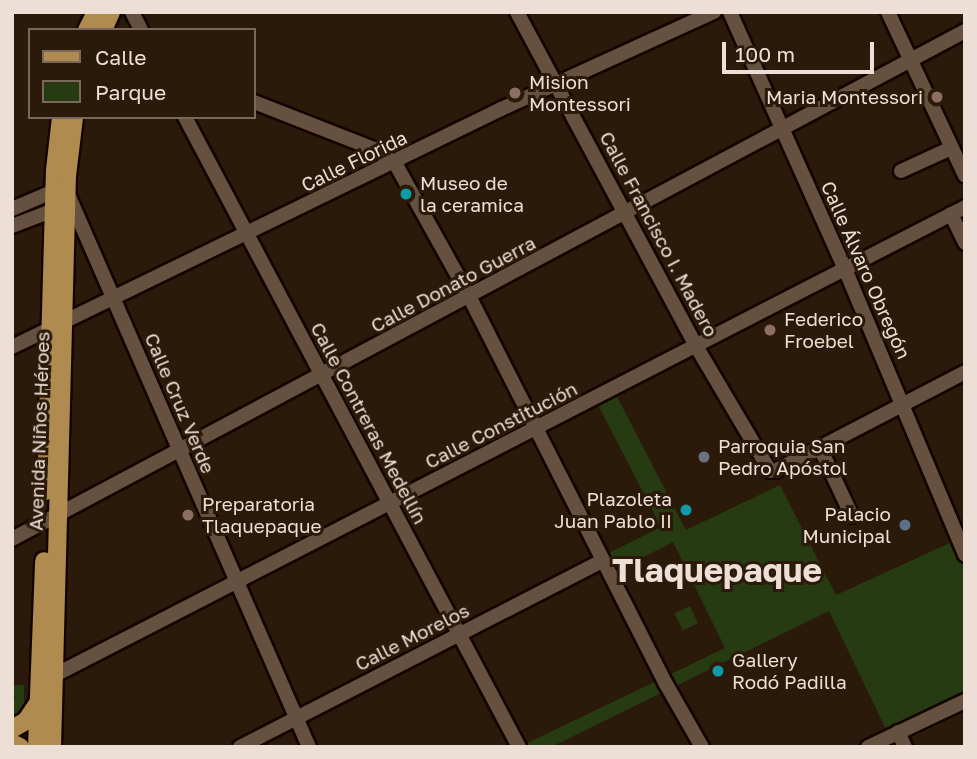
<!DOCTYPE html>
<html>
<head>
<meta charset="utf-8">
<style>
	body { margin:0 }
	#map { position:relative; width:977px; height:759px; overflow:hidden; background:#2b1909; font-family:"Golos Text",sans-serif }
	div>[style] { position:absolute }
	.green>* { inset:0; background:#273b13; transform-origin:0 0 }
	.roads { filter:drop-shadow(2px 0 #130400) drop-shadow(-2px 0 #130400) drop-shadow(0 2px #130400) drop-shadow(0 -2px #130400) }
	.minor>* { height:14px; margin:-7px; padding:0 7px; transform-origin:7px; border-radius:7px; background:#66503f }
	.major>* { height:18px; margin:-9px; padding:0 9px; transform-origin:9px; border-radius:9px; background:#af8b50 }
	.dots>* { width:19px; height:19px; translate:-50% -50%; box-sizing:border-box; border:4px solid #2b1909; border-radius:50% }
	span { translate:-50% -50%; white-space:nowrap; text-align:center; line-height:1.15; -webkit-text-stroke:6px #2b1909; paint-order:stroke }
	.poi-label { font-size:19px; color:#eddfd5 }
	.left { translate:0 -50%; text-align:left }
	.right { translate:-100% -50%; text-align:right }
	.street-label { font-size:19px; color:#eddfd5 }
	.town-label { font-size:33px; color:#eddfd5; font-weight:700 }
	.frame { position:absolute; inset:0; border:14px solid #eddfd5; pointer-events:none }
	.legend { position:absolute; left:28px; top:28px; width:228px; height:91px; box-sizing:border-box; background:#2b1909; border:2px solid #79685b; margin:0; padding:9px 12px; list-style:none; font-size:21px; color:#eddfd5 }
	.legend li { display:flex; align-items:center; gap:14px; height:35px }
	.legend b { width:35px; border:2px solid #79685b }
	.scale { position:absolute; left:722px; top:42px; width:152px; height:32px; box-sizing:border-box; border:4px solid #eddfd5; border-top:0; padding-left:9px; font-size:21px; line-height:24px; white-space:nowrap; color:#eddfd5; -webkit-text-stroke:5px #2b1909; paint-order:stroke }
</style>
</head>
<body>
<div id="map">
	<div class="green">
		<div style="clip-path:polygon(613px 389px,686px 530px,780px 485px,836px 595px,965px 536px,965px 712px,894px 746px,829px 611px,551px 747px,519px 747px,725px 648px,673px 542px,612px 573px,603px 556px,661px 527px,595px 399px)"></div>
		<div style="left:690px;top:606px;width:19px;height:17px;rotate:65deg"></div>
		<div style="clip-path:polygon(12px 685px,24px 685px,24px 708px,12px 720px,12px 701px,15px 699px)"></div>
	</div>
	<div class="roads">
		<div class="minor">
			<div style="left:132px;top:12px;width:20px;rotate:63deg"></div>
			<div style="left:517px;top:12px;width:379px;rotate:61.8deg"></div>
			<div style="left:696px;top:346px;width:145px;rotate:59.4deg"></div>
			<div style="left:770px;top:471px;width:5px"></div>
			<div style="left:775px;top:471px;width:214px;rotate:-27.5deg"></div>
			<div style="left:730px;top:12px;width:282px;rotate:65.9deg"></div>
			<div style="left:845px;top:269px;width:310px;rotate:67.2deg"></div>
			<div style="left:888px;top:12px;width:181px;rotate:64.8deg"></div>
			<div style="left:254px;top:102px;width:129px;rotate:21.4deg"></div>
			<div style="left:374px;top:149px;width:25px;rotate:34deg"></div>
			<div style="left:395px;top:163px;width:154px;rotate:60.9deg"></div>
			<div style="left:470px;top:298px;width:433px;rotate:63.1deg"></div>
			<div style="left:666px;top:684px;width:73px;rotate:60.3deg"></div>
			<div style="left:185px;top:117px;width:713px;rotate:62.07deg"></div>
			<div style="left:901px;top:171px;width:55px;rotate:-24.7deg"></div>
			<div style="left:67px;top:192px;width:605px;rotate:66.44deg"></div>
			<div style="left:12px;top:209px;width:46px;rotate:-23.2deg"></div>
			<div style="left:951px;top:214px;width:32px;rotate:64deg"></div>
			<div style="left:12px;top:226px;width:45px;rotate:-20.9deg"></div>
			<div style="left:12px;top:347px;width:544px;rotate:-25.95deg"></div>
			<div style="left:501px;top:109px;width:234px;rotate:-24.5deg"></div>
			<div style="left:820px;top:448px;width:75px;rotate:64.8deg"></div>
			<div style="left:12px;top:539px;width:1080px;rotate:-28.06deg"></div>
			<div style="left:53px;top:676px;width:1026px;rotate:-27.21deg"></div>
			<div style="left:898px;top:732px;width:17px;rotate:65deg"></div>
			<div style="left:240px;top:747px;width:407px;rotate:-27.2deg"></div>
			<div style="left:868px;top:747px;width:107px;rotate:-25.4deg"></div>
		</div>
		<div class="major">
			<div style="left:87px;top:30px;width:20px;rotate:-63deg"></div>
			<div style="left:103px;top:30px;width:20px;rotate:-66deg"></div>
			<div style="left:46px;top:491px;width:321px;rotate:-88.4deg"></div>
			<div style="left:55px;top:170px;width:53px;rotate:-83.5deg"></div>
			<div style="left:12px;top:729px;width:16px;rotate:-30deg"></div>
			<div style="left:26px;top:721px;width:22px;rotate:-56deg"></div>
			<div style="left:12px;top:743px;width:9px;rotate:27deg"></div>
			<div style="left:37px;top:747px;width:186px;rotate:-87.8deg"></div>
			<div style="left:52px;top:747px;width:571px;rotate:-88.5deg"></div>
			<div style="left:67px;top:176px;width:59px;rotate:-83.2deg"></div>
		</div>
	</div>
	<div class="dots">
		<div style="left:515px;top:93px;background:#8d6e63"></div>
		<div style="left:937px;top:97px;background:#8d6e63"></div>
		<div style="left:406px;top:194px;background:#0f9aa8"></div>
		<div style="left:770px;top:330px;background:#8d6e63"></div>
		<div style="left:704px;top:457px;background:#6b7280"></div>
		<div style="left:686px;top:510px;background:#0f9aa8"></div>
		<div style="left:188px;top:515px;background:#8d6e63"></div>
		<div style="left:905px;top:525px;background:#5c6f8a"></div>
		<div style="left:718px;top:671px;background:#0f9aa8"></div>
	</div>
	<div class="poi-label">
		<span class="left" style="left:529px;top:93px">Mision<br>Montessori</span>
		<span class="right" style="left:923px;top:97px">Maria Montessori</span>
		<span class="left" style="left:420px;top:194px">Museo de<br>la ceramica</span>
		<span class="left" style="left:784px;top:330px">Federico<br>Froebel</span>
		<span class="left" style="left:718px;top:457px">Parroquia San<br>Pedro Apóstol</span>
		<span class="right" style="left:672px;top:510px">Plazoleta<br>Juan Pablo II</span>
		<span class="left" style="left:202px;top:515px">Preparatoria<br>Tlaquepaque</span>
		<span class="right" style="left:891px;top:525px">Palacio<br>Municipal</span>
		<span class="left" style="left:732px;top:671px">Gallery<br>Rodó Padilla</span>
	</div>
	<div class="street-label">
		<span style="left:354px;top:161px;rotate:-26deg">Calle Florida</span>
		<span style="left:659px;top:234px;rotate:62deg">Calle Francisco I. Madero</span>
		<span style="left:866px;top:270px;rotate:66deg">Calle Álvaro Obregón</span>
		<span style="left:453px;top:284px;rotate:-28deg">Calle Donato Guerra</span>
		<span style="left:180px;top:403px;rotate:67deg">Calle Cruz Verde</span>
		<span style="left:369px;top:423px;rotate:62deg">Calle Contreras Medellín</span>
		<span style="left:501px;top:425px;rotate:-27deg">Calle Constitución</span>
		<span style="left:39px;top:431px;rotate:-88deg">Avenida Niños Héroes</span>
		<span style="left:412px;top:637px;rotate:-27deg">Calle Morelos</span>
	</div>
	<div class="town-label">
		<span style="left:717px;top:570px">Tlaquepaque</span>
	</div>
	<div class="frame"></div>
	<ul class="legend">
	<li><b style="height:9px;background:#af8b50"></b>Calle</li>
	<li><b style="height:19px;background:#273b13"></b>Parque</li>
	</ul>
	<div class="scale">100 m</div>
</div>
</body>
</html>
